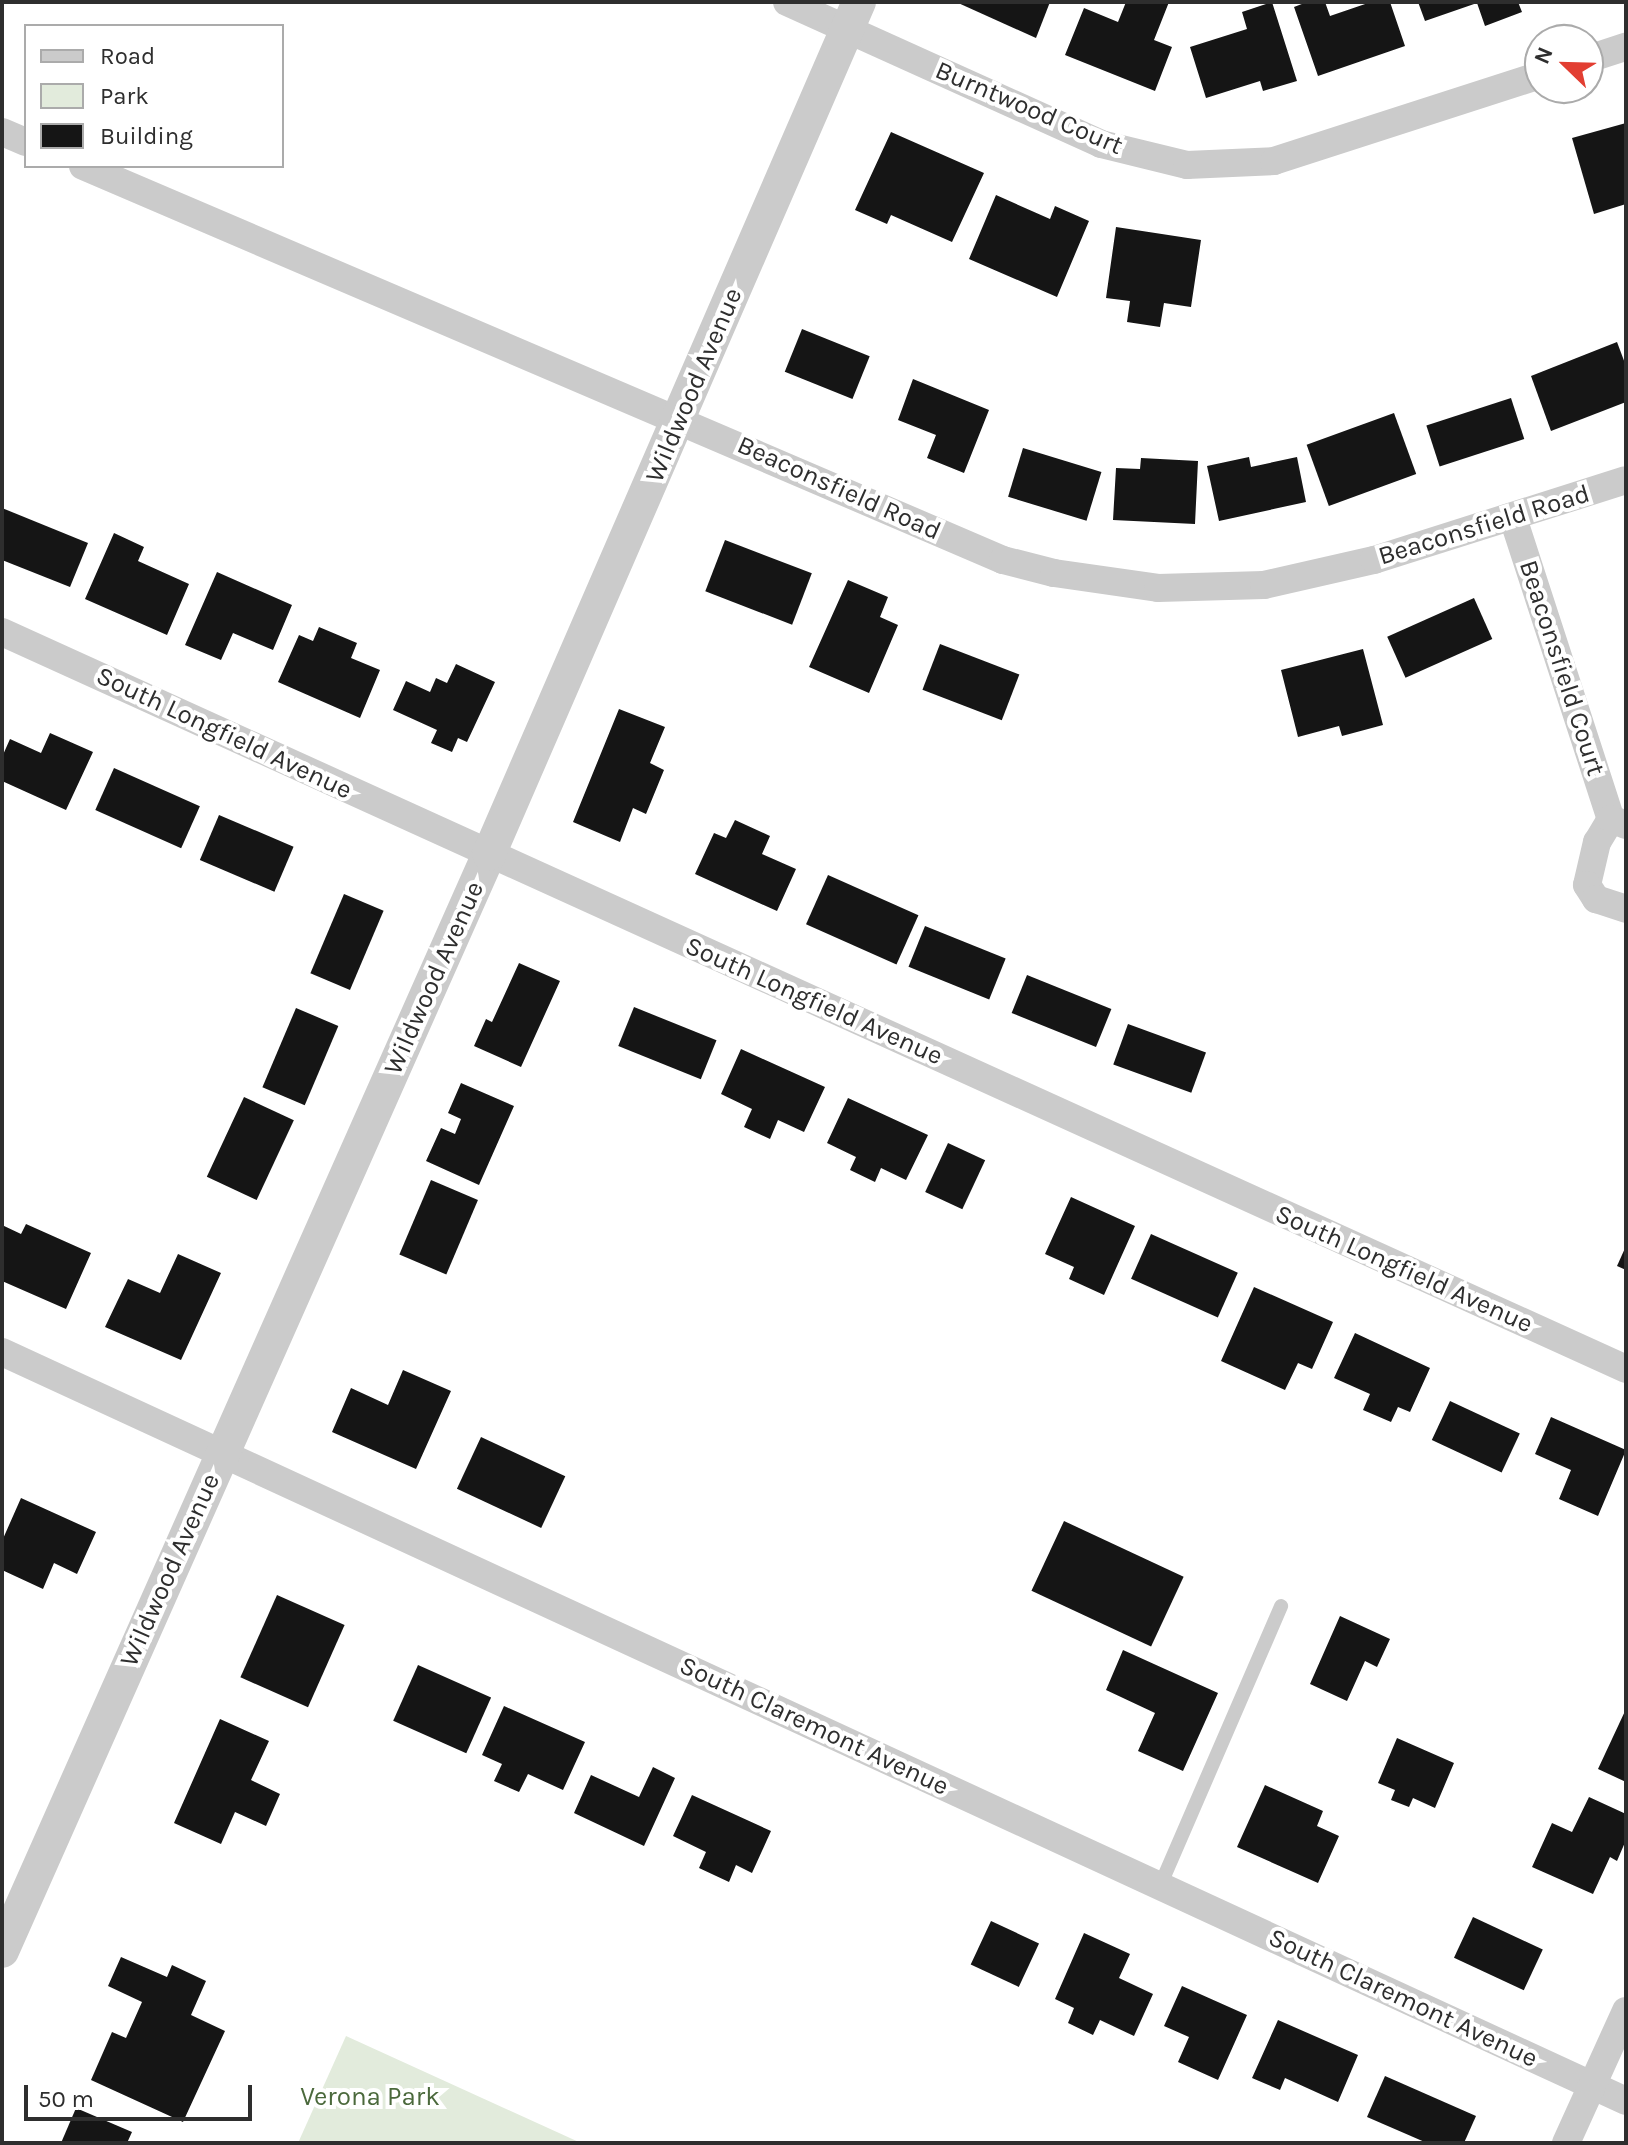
<!DOCTYPE html>
<html>
<head>
<meta charset="utf-8">
<style>
	body { margin:0 }
	#map { position:relative; width:1628px; height:2145px; overflow:hidden; background:#fff; font-family:Karla,sans-serif }
	div>[style] { position:absolute }
	.green>* { inset:0; background:#e2ebdc }
	.building>* { inset:0; background:#151515; transform-origin:0 0 }
	.service>* { height:14px; margin:-7px; padding:0 7px; transform-origin:7px; border-radius:7px; background:#cbcbcb }
	.minor>* { height:28px; margin:-14px; padding:0 14px; transform-origin:14px; border-radius:14px; background:#cbcbcb }
	.tertiary>* { height:34px; margin:-17px; padding:0 17px; transform-origin:17px; border-radius:17px; background:#cbcbcb }
	span { translate:-50% -50%; white-space:nowrap; text-align:center; line-height:1.15; -webkit-text-stroke:8px #fff; paint-order:stroke }
	.street-label { font-size:26px; color:#2e2e2e }
	.park-label { font-size:26px; color:#4b693c }
	.frame { position:absolute; inset:0; border:4px solid #2e2e2e; pointer-events:none }
	.legend { position:absolute; left:24px; top:24px; width:260px; height:144px; box-sizing:border-box; background:#fff; border:2px solid #ababab; margin:0; padding:10px 14px; list-style:none; font-size:24px; color:#2e2e2e }
	.legend li { display:flex; align-items:center; gap:16px; height:40px }
	.legend b { width:40px; border:2px solid #ababab }
	.north { position:absolute; left:1524px; top:24px; width:80px; height:80px; box-sizing:border-box; background:#fff; border:2px solid #ababab; border-radius:50%; rotate:293deg; font-size:22px; font-weight:700; line-height:32px; text-align:center; color:#2e2e2e }
	.north::after { content:''; display:block; margin:auto; width:28px; height:36px; background:#e23e32; clip-path:polygon(50% 0,100% 100%,50% 72%,0 100%) }
	.scale { position:absolute; left:24px; top:2085px; width:228px; height:36px; box-sizing:border-box; border:4px solid #2e2e2e; border-top:0; padding-left:10px; font-size:24px; line-height:28px; white-space:nowrap; color:#2e2e2e; -webkit-text-stroke:6px #fff; paint-order:stroke }
</style>
</head>
<body>
<div id="map">
	<div class="green">
		<div style="clip-path:polygon(346px 2036px,581px 2143px,298px 2143px)"></div>
	</div>
	<div class="building">
		<div style="clip-path:polygon(956px 2px,1050px 2px,1036px 38px)"></div>
		<div style="clip-path:polygon(1126px 2px,1169px 2px,1154px 40px,1172px 47px,1155px 91px,1065px 55px,1084px 8px,1118px 22px)"></div>
		<div style="clip-path:polygon(1272px 2px,1297px 81px,1263px 91px,1260px 81px,1206px 98px,1190px 47px,1247px 29px,1242px 12px)"></div>
		<div style="clip-path:polygon(1307px 2px,1325px 2px,1330px 16px,1371px 2px,1390px 2px,1405px 46px,1318px 76px,1294px 7px)"></div>
		<div style="clip-path:polygon(1418px 2px,1518px 2px,1522px 12px,1485px 26px,1477px 3px,1425px 21px)"></div>
		<div style="clip-path:polygon(1626px 123px,1626px 204px,1594px 214px,1572px 138px)"></div>
		<div style="clip-path:polygon(891px 132px,984px 173px,952px 242px,891px 215px,887px 224px,855px 210px)"></div>
		<div style="clip-path:polygon(996px 195px,1050px 219px,1055px 206px,1089px 221px,1057px 297px,969px 259px)"></div>
		<div style="clip-path:polygon(1116px 227px,1201px 240px,1191px 307px,1164px 303px,1160px 327px,1127px 322px,1130px 301px,1106px 298px)"></div>
		<div style="left:802px;top:329px;width:73px;height:46px;rotate:22deg"></div>
		<div style="clip-path:polygon(1617px 342px,1626px 366px,1626px 402px,1551px 431px,1531px 376px)"></div>
		<div style="clip-path:polygon(913px 379px,989px 410px,964px 473px,927px 458px,936px 435px,898px 420px)"></div>
		<div style="left:1511px;top:398px;width:43px;height:89px;rotate:72deg"></div>
		<div style="left:1394px;top:413px;width:65px;height:93px;rotate:70deg"></div>
		<div style="left:1023px;top:448px;width:82px;height:51px;rotate:17deg"></div>
		<div style="clip-path:polygon(1249px 457px,1251px 467px,1297px 457px,1306px 502px,1219px 521px,1207px 466px)"></div>
		<div style="clip-path:polygon(1141px 458px,1198px 461px,1195px 524px,1113px 520px,1116px 468px,1140px 469px)"></div>
		<div style="clip-path:polygon(2px 508px,88px 543px,70px 587px,2px 560px)"></div>
		<div style="clip-path:polygon(114px 533px,144px 547px,138px 561px,189px 584px,167px 635px,85px 599px)"></div>
		<div style="left:725px;top:540px;width:93px;height:55px;rotate:21deg"></div>
		<div style="clip-path:polygon(217px 572px,292px 605px,273px 650px,233px 633px,221px 660px,185px 645px)"></div>
		<div style="clip-path:polygon(848px 580px,888px 597px,880px 617px,898px 625px,869px 693px,809px 667px)"></div>
		<div style="left:1474px;top:598px;width:45px;height:95px;rotate:66deg"></div>
		<div style="clip-path:polygon(319px 627px,357px 643px,351px 658px,380px 670px,360px 718px,278px 682px,299px 635px,313px 641px)"></div>
		<div style="left:940px;top:644px;width:85px;height:49px;rotate:21deg"></div>
		<div style="clip-path:polygon(1363px 649px,1383px 725px,1342px 736px,1339px 726px,1298px 737px,1281px 670px)"></div>
		<div style="clip-path:polygon(456px 664px,495px 682px,467px 742px,458px 738px,452px 752px,431px 743px,437px 730px,393px 710px,406px 681px,430px 692px,436px 678px,447px 683px)"></div>
		<div style="clip-path:polygon(619px 709px,665px 727px,650px 763px,664px 770px,646px 814px,633px 808px,620px 842px,573px 822px)"></div>
		<div style="clip-path:polygon(50px 733px,93px 752px,66px 810px,2px 781px,2px 757px,10px 739px,41px 753px)"></div>
		<div style="left:114px;top:768px;width:94px;height:46px;rotate:24deg"></div>
		<div style="left:219px;top:815px;width:81px;height:49px;rotate:23deg"></div>
		<div style="clip-path:polygon(735px 820px,770px 836px,762px 854px,796px 869px,777px 911px,695px 874px,714px 833px,726px 838px)"></div>
		<div style="left:828px;top:875px;width:99px;height:54px;rotate:24deg"></div>
		<div style="left:344px;top:894px;width:43px;height:86px;rotate:23deg"></div>
		<div style="left:925px;top:926px;width:87px;height:44px;rotate:22deg"></div>
		<div style="clip-path:polygon(519px 963px,560px 981px,521px 1067px,474px 1046px,486px 1019px,492px 1022px)"></div>
		<div style="left:1027px;top:975px;width:91px;height:41px;rotate:22deg"></div>
		<div style="left:634px;top:1007px;width:89px;height:42px;rotate:22deg"></div>
		<div style="left:296px;top:1008px;width:46px;height:86px;rotate:23deg"></div>
		<div style="left:1128px;top:1024px;width:83px;height:43px;rotate:20deg"></div>
		<div style="clip-path:polygon(741px 1049px,825px 1087px,804px 1132px,778px 1120px,770px 1139px,744px 1127px,752px 1109px,721px 1094px)"></div>
		<div style="clip-path:polygon(461px 1083px,514px 1106px,479px 1185px,426px 1161px,441px 1128px,455px 1134px,461px 1119px,448px 1113px)"></div>
		<div style="left:244px;top:1097px;width:55px;height:88px;rotate:25deg"></div>
		<div style="clip-path:polygon(848px 1098px,928px 1135px,906px 1180px,881px 1168px,875px 1182px,850px 1170px,856px 1157px,827px 1143px)"></div>
		<div style="left:948px;top:1143px;width:41px;height:54px;rotate:25deg"></div>
		<div style="left:431px;top:1180px;width:51px;height:81px;rotate:23deg"></div>
		<div style="clip-path:polygon(1071px 1197px,1135px 1226px,1104px 1295px,1069px 1279px,1074px 1267px,1045px 1254px)"></div>
		<div style="clip-path:polygon(26px 1224px,91px 1253px,66px 1309px,2px 1281px,2px 1225px,21px 1234px)"></div>
		<div style="left:1151px;top:1234px;width:95px;height:49px;rotate:24deg"></div>
		<div style="clip-path:polygon(1626px 1246px,1626px 1270px,1617px 1266px)"></div>
		<div style="clip-path:polygon(178px 1254px,221px 1273px,181px 1360px,105px 1327px,128px 1279px,160px 1293px)"></div>
		<div style="clip-path:polygon(1254px 1287px,1333px 1322px,1312px 1369px,1298px 1363px,1285px 1390px,1221px 1361px)"></div>
		<div style="clip-path:polygon(1355px 1333px,1430px 1368px,1410px 1412px,1398px 1407px,1391px 1422px,1363px 1410px,1370px 1394px,1334px 1378px)"></div>
		<div style="clip-path:polygon(403px 1370px,451px 1391px,416px 1469px,332px 1432px,351px 1388px,388px 1405px)"></div>
		<div style="left:1450px;top:1401px;width:77px;height:43px;rotate:25deg"></div>
		<div style="clip-path:polygon(1551px 1417px,1626px 1450px,1598px 1516px,1559px 1499px,1571px 1470px,1535px 1454px)"></div>
		<div style="left:481px;top:1437px;width:93px;height:57px;rotate:25deg"></div>
		<div style="clip-path:polygon(21px 1498px,96px 1532px,77px 1574px,54px 1563px,43px 1589px,2px 1570px,2px 1541px)"></div>
		<div style="left:1064px;top:1521px;width:132px;height:77px;rotate:25deg"></div>
		<div style="left:277px;top:1595px;width:74px;height:90px;rotate:24deg"></div>
		<div style="clip-path:polygon(1340px 1616px,1390px 1639px,1377px 1667px,1365px 1661px,1347px 1701px,1310px 1684px)"></div>
		<div style="clip-path:polygon(1123px 1650px,1218px 1693px,1183px 1771px,1138px 1751px,1155px 1713px,1106px 1690px)"></div>
		<div style="left:418px;top:1665px;width:80px;height:61px;rotate:24deg"></div>
		<div style="clip-path:polygon(504px 1706px,585px 1742px,563px 1790px,528px 1774px,519px 1792px,494px 1781px,502px 1764px,482px 1755px)"></div>
		<div style="clip-path:polygon(1626px 1709px,1626px 1782px,1598px 1769px)"></div>
		<div style="clip-path:polygon(220px 1719px,269px 1741px,251px 1780px,280px 1794px,266px 1826px,235px 1812px,221px 1844px,174px 1823px)"></div>
		<div style="clip-path:polygon(1397px 1738px,1454px 1763px,1435px 1808px,1413px 1798px,1409px 1807px,1391px 1800px,1395px 1790px,1378px 1783px)"></div>
		<div style="clip-path:polygon(653px 1767px,675px 1778px,644px 1846px,574px 1813px,591px 1775px,639px 1797px)"></div>
		<div style="clip-path:polygon(1265px 1785px,1323px 1811px,1317px 1826px,1339px 1836px,1318px 1883px,1237px 1847px)"></div>
		<div style="clip-path:polygon(692px 1795px,771px 1831px,752px 1873px,736px 1865px,729px 1882px,699px 1868px,706px 1852px,673px 1836px)"></div>
		<div style="clip-path:polygon(1589px 1797px,1626px 1814px,1626px 1840px,1617px 1861px,1610px 1857px,1593px 1894px,1532px 1867px,1552px 1823px,1572px 1832px)"></div>
		<div style="left:1473px;top:1917px;width:77px;height:45px;rotate:25deg"></div>
		<div style="left:991px;top:1921px;width:53px;height:48px;rotate:25deg"></div>
		<div style="clip-path:polygon(1084px 1933px,1130px 1954px,1119px 1978px,1153px 1994px,1134px 2036px,1100px 2020px,1093px 2035px,1068px 2023px,1074px 2008px,1055px 1999px)"></div>
		<div style="clip-path:polygon(121px 1957px,167px 1977px,172px 1965px,206px 1981px,191px 2015px,225px 2031px,183px 2122px,91px 2080px,112px 2032px,126px 2038px,142px 2002px,108px 1986px)"></div>
		<div style="clip-path:polygon(1182px 1986px,1247px 2015px,1218px 2080px,1178px 2062px,1189px 2037px,1164px 2026px)"></div>
		<div style="clip-path:polygon(1278px 2020px,1358px 2055px,1338px 2102px,1285px 2078px,1280px 2090px,1252px 2078px)"></div>
		<div style="clip-path:polygon(1385px 2076px,1476px 2116px,1464px 2143px,1427px 2143px,1367px 2117px)"></div>
		<div style="clip-path:polygon(76px 2108px,132px 2132px,127px 2143px,61px 2143px)"></div>
	</div>
	<div class="service">
		<div style="left:1160px;top:1886px;width:305px;rotate:-66.6deg"></div>
	</div>
	<div class="minor">
		<div style="left:787px;top:2px;width:345px;rotate:24.3deg"></div>
		<div style="left:1101px;top:144px;width:89px;rotate:13.7deg"></div>
		<div style="left:1187px;top:165px;width:87px;rotate:-2.6deg"></div>
		<div style="left:1274px;top:161px;width:280px;rotate:-17.9deg"></div>
		<div style="left:1588px;top:59px;width:40px;rotate:-18deg"></div>
		<div style="left:2px;top:132px;width:26px;rotate:23deg"></div>
		<div style="left:83px;top:166px;width:1001px;rotate:23.18deg"></div>
		<div style="left:1003px;top:560px;width:53px;rotate:14.3deg"></div>
		<div style="left:1054px;top:573px;width:105px;rotate:8.2deg"></div>
		<div style="left:1158px;top:588px;width:106px;rotate:-1.6deg"></div>
		<div style="left:1264px;top:585px;width:113px;rotate:-12.8deg"></div>
		<div style="left:1374px;top:560px;width:264px;rotate:-17.6deg"></div>
		<div style="left:1513px;top:518px;width:317px;rotate:72deg"></div>
		<div style="left:2px;top:632px;width:1783px;rotate:24.41deg"></div>
		<div style="left:1626px;top:825px;width:16px;rotate:-158deg"></div>
		<div style="left:1611px;top:819px;width:27px;rotate:121deg"></div>
		<div style="left:1597px;top:842px;width:44px;rotate:103.1deg"></div>
		<div style="left:1587px;top:885px;width:17px;rotate:57deg"></div>
		<div style="left:1596px;top:899px;width:32px;rotate:18deg"></div>
		<div style="left:2px;top:1352px;width:1788px;rotate:24.76deg"></div>
		<div style="left:1566px;top:2143px;width:145px;rotate:-65.6deg"></div>
	</div>
	<div class="tertiary">
		<div style="left:2px;top:1951px;width:1200px;rotate:-66.06deg"></div>
		<div style="left:489px;top:854px;width:929px;rotate:-66.53deg"></div>
	</div>
	<div class="street-label">
		<span style="left:1029px;top:108px;rotate:23deg">Burntwood Court</span>
		<span style="left:694px;top:385px;rotate:-67deg">Wildwood Avenue</span>
		<span style="left:839px;top:488px;rotate:24deg">Beaconsfield Road</span>
		<span style="left:1484px;top:525px;rotate:-17deg">Beaconsfield Road</span>
		<span style="left:1562px;top:668px;rotate:72deg">Beaconsfield Court</span>
		<span style="left:224px;top:733px;rotate:25deg">South Longfield Avenue</span>
		<span style="left:434px;top:978px;rotate:-66deg">Wildwood Avenue</span>
		<span style="left:814px;top:1001px;rotate:24deg">South Longfield Avenue</span>
		<span style="left:1404px;top:1269px;rotate:24deg">South Longfield Avenue</span>
		<span style="left:170px;top:1570px;rotate:-66deg">Wildwood Avenue</span>
		<span style="left:814px;top:1726px;rotate:25deg">South Claremont Avenue</span>
		<span style="left:1403px;top:1998px;rotate:25deg">South Claremont Avenue</span>
	</div>
	<div class="park-label">
		<span style="left:370px;top:2097px">Verona Park</span>
	</div>
	<div class="frame"></div>
	<ul class="legend">
	<li><b style="height:10px;background:#cbcbcb"></b>Road</li>
	<li><b style="height:22px;background:#e2ebdc"></b>Park</li>
	<li><b style="height:22px;background:#151515"></b>Building</li>
	</ul>
	<div class="north">N</div>
	<div class="scale">50 m</div>
</div>
</body>
</html>
